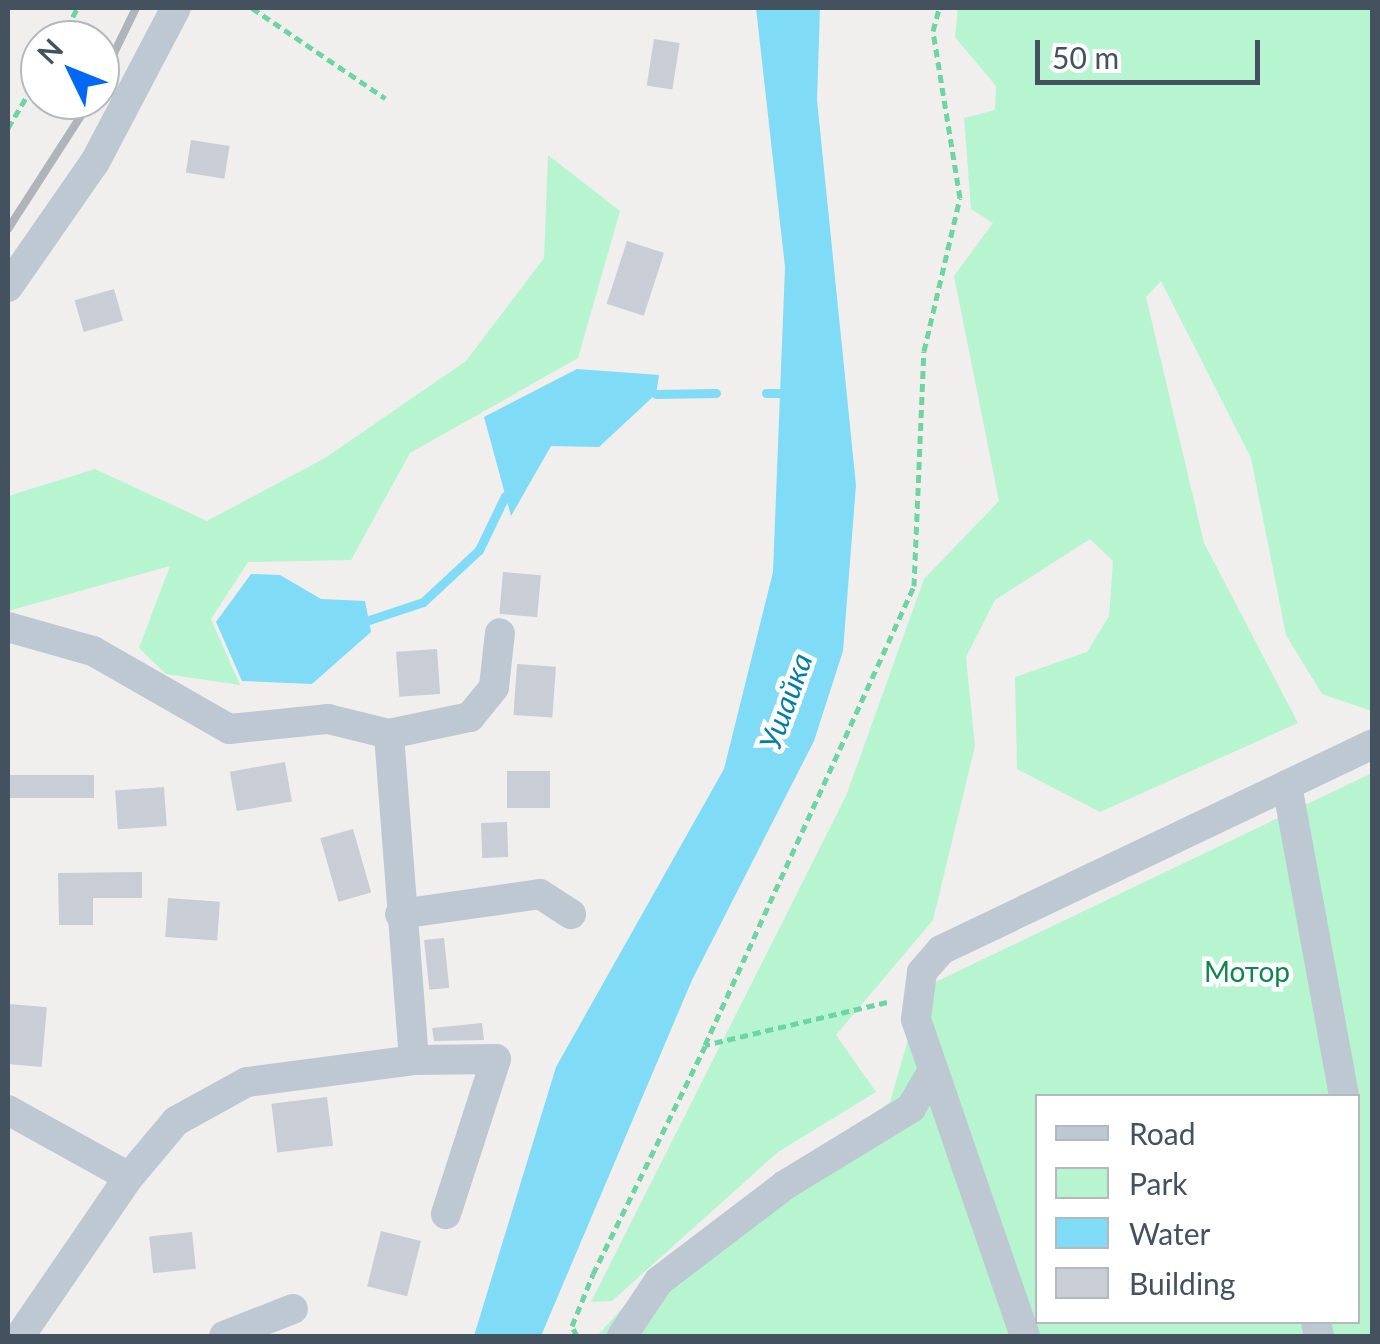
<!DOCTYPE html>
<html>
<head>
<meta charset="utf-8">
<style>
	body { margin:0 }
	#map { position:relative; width:1380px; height:1344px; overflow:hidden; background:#f1eeee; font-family:Lato,sans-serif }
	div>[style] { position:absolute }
	.green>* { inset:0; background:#b7f4d0 }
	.water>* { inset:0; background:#7fdbf6 }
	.stream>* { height:9px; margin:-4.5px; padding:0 4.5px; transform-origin:4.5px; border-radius:4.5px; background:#7fdbf6 }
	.building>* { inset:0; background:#c9cdd5; transform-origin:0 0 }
	.path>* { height:5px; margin-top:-2.5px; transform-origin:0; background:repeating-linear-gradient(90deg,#6bd6a4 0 8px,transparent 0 13px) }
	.minor>* { height:30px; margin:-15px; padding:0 15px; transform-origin:15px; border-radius:15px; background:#bdc8d2 }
	.rail>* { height:8px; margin:-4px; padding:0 4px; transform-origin:4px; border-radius:4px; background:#afb3ba }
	span { translate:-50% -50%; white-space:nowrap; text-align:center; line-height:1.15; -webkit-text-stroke:9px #fff; paint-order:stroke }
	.park-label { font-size:28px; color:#0c884d }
	.water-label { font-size:30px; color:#027fa5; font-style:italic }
	.frame { position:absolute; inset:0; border:10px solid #44515e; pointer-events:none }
	.legend { position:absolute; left:1035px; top:1094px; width:325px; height:230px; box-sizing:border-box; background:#fff; border:2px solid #b4b9bf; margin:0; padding:12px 18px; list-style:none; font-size:30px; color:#44515e }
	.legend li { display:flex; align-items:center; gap:20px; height:50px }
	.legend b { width:50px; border:2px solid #b4b9bf }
	.north { position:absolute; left:20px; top:20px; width:100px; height:100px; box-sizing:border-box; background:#fff; border:2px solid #b4b9bf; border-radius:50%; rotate:313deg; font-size:28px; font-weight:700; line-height:40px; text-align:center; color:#44515e }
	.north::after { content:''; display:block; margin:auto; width:35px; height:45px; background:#0368f6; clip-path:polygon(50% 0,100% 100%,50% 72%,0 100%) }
	.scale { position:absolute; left:1035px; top:40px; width:225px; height:45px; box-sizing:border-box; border:5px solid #44515e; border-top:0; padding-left:12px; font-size:30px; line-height:35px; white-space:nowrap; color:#44515e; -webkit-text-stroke:8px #fff; paint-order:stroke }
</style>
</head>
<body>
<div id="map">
	<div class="green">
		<div style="clip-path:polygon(958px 8px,1372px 8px,1372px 711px,1322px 694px,1286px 635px,1251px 458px,1161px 281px,1146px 297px,1204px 543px,1298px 723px,1100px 812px,1017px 769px,1015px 677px,1087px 652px,1109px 616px,1113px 561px,1090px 539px,995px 600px,966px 657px,975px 746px,933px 920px,836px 1035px,876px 1092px,778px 1152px,612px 1301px,591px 1302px,846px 796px,924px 579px,999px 501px,954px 276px,993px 223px,971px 209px,964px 118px,995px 110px,996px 86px,955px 37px)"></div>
		<div style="clip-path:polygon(548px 155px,620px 211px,578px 358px,410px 453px,351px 560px,248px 562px,211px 619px,240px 685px,166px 674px,139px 648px,170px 566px,8px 611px,8px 496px,95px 469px,207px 521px,325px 458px,466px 361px,544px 258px)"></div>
		<div style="clip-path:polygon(evenodd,1372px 773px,1372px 1336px,597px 1336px,648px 1280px,890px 1102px,923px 988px,1372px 773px,1038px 1096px,1358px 1096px,1358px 1322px,1038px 1322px,1038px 1096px)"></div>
	</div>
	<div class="water">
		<div style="clip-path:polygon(756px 8px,820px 8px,817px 100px,856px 485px,843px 651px,814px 741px,692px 980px,541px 1336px,474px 1336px,556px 1067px,724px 769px,773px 572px,785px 267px)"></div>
		<div style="clip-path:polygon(577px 369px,659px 375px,656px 394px,599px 447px,551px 446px,511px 516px,484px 417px)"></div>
		<div style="clip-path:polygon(251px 574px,280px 575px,321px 599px,365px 601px,371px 632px,312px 684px,242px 681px,216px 622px)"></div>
	</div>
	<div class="stream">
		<div style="left:766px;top:393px;width:27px"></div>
		<div style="left:656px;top:394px;width:60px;rotate:-1deg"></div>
		<div style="left:369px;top:620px;width:57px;rotate:-18.4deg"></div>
		<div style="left:423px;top:602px;width:76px;rotate:-42.9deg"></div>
		<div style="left:479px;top:550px;width:60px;rotate:-64.3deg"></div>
	</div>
	<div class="building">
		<div style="left:654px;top:39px;width:26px;height:47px;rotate:9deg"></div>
		<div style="left:191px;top:140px;width:39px;height:33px;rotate:9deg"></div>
		<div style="left:627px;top:241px;width:39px;height:66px;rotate:18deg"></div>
		<div style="left:114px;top:289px;width:33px;height:41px;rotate:74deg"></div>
		<div style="left:503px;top:572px;width:38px;height:42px;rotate:5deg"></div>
		<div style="left:437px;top:649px;width:45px;height:41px;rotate:86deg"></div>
		<div style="left:517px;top:664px;width:39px;height:51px;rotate:4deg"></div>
		<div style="left:285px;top:762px;width:40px;height:56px;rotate:80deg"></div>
		<div style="left:550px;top:771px;width:37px;height:43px;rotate:90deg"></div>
		<div style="left:94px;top:775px;width:23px;height:86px;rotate:90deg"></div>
		<div style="left:164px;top:787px;width:39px;height:49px;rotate:86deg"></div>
		<div style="left:507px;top:822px;width:35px;height:26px;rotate:88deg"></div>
		<div style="left:353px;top:829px;width:66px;height:34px;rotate:74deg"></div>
		<div style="clip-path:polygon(142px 872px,142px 898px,93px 898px,93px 925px,59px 925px,58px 873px)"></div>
		<div style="left:168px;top:898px;width:52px;height:39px;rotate:4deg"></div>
		<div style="left:444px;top:938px;width:50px;height:20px;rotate:84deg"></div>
		<div style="left:10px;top:1004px;width:37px;height:60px;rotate:5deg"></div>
		<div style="clip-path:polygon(482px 1023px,484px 1040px,434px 1041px,432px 1028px)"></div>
		<div style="left:327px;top:1097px;width:49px;height:56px;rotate:83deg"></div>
		<div style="left:381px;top:1231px;width:41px;height:57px;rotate:14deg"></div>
		<div style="left:192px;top:1232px;width:37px;height:43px;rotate:84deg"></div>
	</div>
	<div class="path">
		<div style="left:252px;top:8px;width:161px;rotate:34.1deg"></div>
		<div style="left:61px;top:40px;width:36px;rotate:-63deg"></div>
		<div style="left:8px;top:128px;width:63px;rotate:-59.3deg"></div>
		<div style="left:887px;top:1002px;width:187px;rotate:166.7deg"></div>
		<div style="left:705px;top:1045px;width:504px;rotate:-65.52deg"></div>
		<div style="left:914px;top:586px;width:235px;rotate:-87.6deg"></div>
		<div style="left:924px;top:351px;width:157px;rotate:-76.8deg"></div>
		<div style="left:960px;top:198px;width:169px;rotate:-99.2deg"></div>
		<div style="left:933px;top:31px;width:24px;rotate:-75deg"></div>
		<div style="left:577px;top:1336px;width:11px;rotate:-117deg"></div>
		<div style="left:572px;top:1326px;width:56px;rotate:-68deg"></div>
		<div style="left:593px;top:1274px;width:254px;rotate:-63.8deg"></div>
	</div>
	<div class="minor">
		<div style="left:8px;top:287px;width:152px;rotate:-55.2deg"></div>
		<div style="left:95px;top:162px;width:174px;rotate:-62.3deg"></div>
		<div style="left:8px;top:627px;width:88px;rotate:15.8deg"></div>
		<div style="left:93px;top:651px;width:157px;rotate:29.8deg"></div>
		<div style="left:229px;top:729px;width:100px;rotate:-5.8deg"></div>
		<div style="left:328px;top:719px;width:63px;rotate:13.8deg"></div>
		<div style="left:1287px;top:785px;width:316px;rotate:79.6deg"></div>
		<div style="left:400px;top:914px;width:141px;rotate:-8.1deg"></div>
		<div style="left:540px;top:894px;width:37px;rotate:33deg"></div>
		<div style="left:414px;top:1060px;width:327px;rotate:-94.4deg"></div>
		<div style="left:389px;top:734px;width:83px;rotate:-11.9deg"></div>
		<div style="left:470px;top:717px;width:38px;rotate:-51deg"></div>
		<div style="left:494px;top:687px;width:54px;rotate:-83.7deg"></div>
		<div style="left:8px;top:1110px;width:138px;rotate:29deg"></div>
		<div style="left:129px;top:1177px;width:73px;rotate:-50deg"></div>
		<div style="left:176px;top:1121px;width:81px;rotate:-28.8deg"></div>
		<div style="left:247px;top:1082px;width:168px;rotate:-7.5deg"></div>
		<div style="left:414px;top:1060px;width:82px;rotate:-0.7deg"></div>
		<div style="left:496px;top:1059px;width:163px;rotate:107.9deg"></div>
		<div style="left:1316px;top:1322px;width:14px;rotate:78deg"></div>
		<div style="left:20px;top:1336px;width:193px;rotate:-55.6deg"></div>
		<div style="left:224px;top:1336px;width:74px;rotate:-21.4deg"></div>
		<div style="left:622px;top:1336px;width:66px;rotate:-56.1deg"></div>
		<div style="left:659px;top:1281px;width:158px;rotate:-37.3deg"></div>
		<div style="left:785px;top:1185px;width:148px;rotate:-31.4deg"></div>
		<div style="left:911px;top:1108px;width:44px;rotate:-59.9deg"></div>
		<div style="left:1025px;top:1336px;width:335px;rotate:-109deg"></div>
		<div style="left:916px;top:1019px;width:47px;rotate:-82.7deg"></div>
		<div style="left:922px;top:972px;width:29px;rotate:-49deg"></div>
		<div style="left:941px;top:950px;width:478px;rotate:-25.5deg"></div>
	</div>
	<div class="rail">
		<div style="left:100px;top:82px;width:82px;rotate:-64.1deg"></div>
		<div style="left:8px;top:229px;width:153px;rotate:-57.2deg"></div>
	</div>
	<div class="park-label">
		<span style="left:1247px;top:971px">Мотор</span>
	</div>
	<div class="water-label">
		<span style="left:785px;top:701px;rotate:-70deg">Ушайка</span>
	</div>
	<div class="frame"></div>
	<ul class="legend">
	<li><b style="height:12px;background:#bdc8d2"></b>Road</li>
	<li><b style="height:28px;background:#b7f4d0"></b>Park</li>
	<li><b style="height:28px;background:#7fdbf6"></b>Water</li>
	<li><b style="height:28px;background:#c9cdd5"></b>Building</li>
	</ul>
	<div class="north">N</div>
	<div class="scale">50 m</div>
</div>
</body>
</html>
